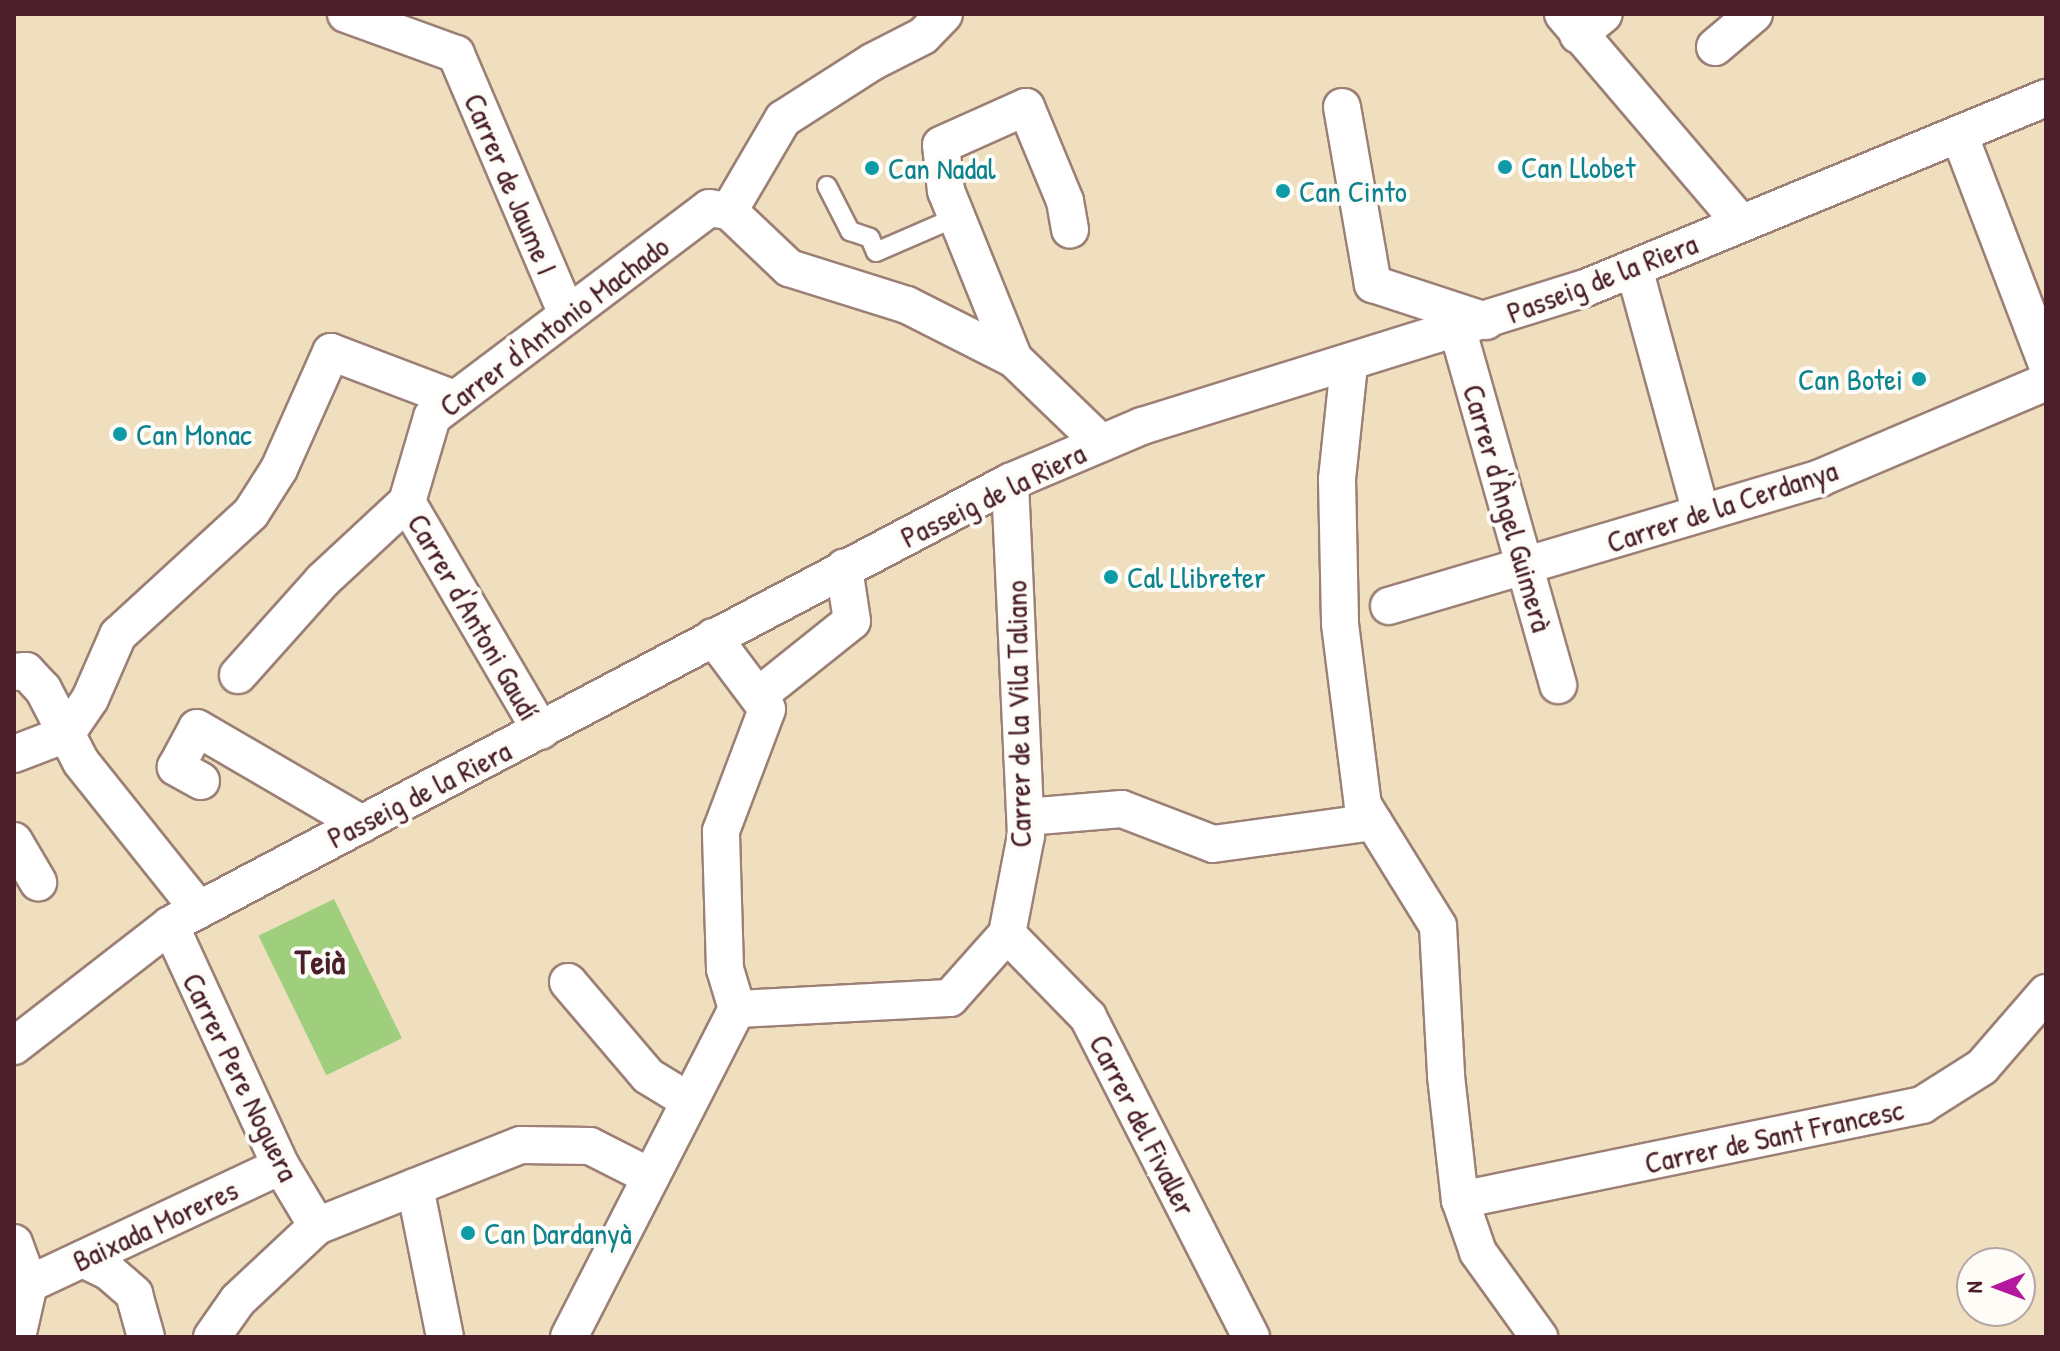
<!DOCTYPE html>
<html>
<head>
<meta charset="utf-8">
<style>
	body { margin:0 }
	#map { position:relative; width:2060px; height:1351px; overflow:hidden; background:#efdfbf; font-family:"Patrick Hand",sans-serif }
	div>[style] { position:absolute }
	.green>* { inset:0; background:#9fcf7d; transform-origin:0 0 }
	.roads { filter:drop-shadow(2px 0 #9c7f75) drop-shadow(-2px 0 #9c7f75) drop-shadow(0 2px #9c7f75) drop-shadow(0 -2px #9c7f75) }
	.service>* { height:18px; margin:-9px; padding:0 9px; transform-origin:9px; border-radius:9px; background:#fff }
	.minor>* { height:36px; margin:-18px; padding:0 18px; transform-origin:18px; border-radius:18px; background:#fff }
	.dots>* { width:22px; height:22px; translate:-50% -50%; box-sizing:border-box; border:4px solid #fdfcf7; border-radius:50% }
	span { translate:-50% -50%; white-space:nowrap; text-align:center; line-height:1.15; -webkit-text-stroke:8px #fdfcf7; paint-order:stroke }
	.culture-label { font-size:30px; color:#0d838f }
	.left { translate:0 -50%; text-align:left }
	.right { translate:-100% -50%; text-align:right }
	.street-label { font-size:30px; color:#4a1f2b }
	.quarter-label { font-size:34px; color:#4a1f2b; font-weight:700 }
	.frame { position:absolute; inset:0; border:16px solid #4a1f2b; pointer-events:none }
	.north { position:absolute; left:1956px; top:1247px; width:80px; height:80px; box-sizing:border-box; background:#fdfcf7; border:2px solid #b5a4a5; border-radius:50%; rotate:269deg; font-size:22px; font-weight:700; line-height:32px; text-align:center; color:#4a1f2b }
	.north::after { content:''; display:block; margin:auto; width:28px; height:36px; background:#b5179e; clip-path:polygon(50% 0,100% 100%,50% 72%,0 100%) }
</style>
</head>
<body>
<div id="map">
	<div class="green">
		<div style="left:334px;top:899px;width:155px;height:84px;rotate:64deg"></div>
	</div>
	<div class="roads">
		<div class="service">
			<div style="left:827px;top:186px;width:51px;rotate:62.9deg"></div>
			<div style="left:850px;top:231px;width:21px;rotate:19deg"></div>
			<div style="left:870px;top:238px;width:15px;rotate:67deg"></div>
			<div style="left:876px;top:252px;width:88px;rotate:-23.4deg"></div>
		</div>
		<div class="minor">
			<div style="left:346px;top:14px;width:117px;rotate:20deg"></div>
			<div style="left:456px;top:54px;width:283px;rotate:66.9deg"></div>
			<div style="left:1563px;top:14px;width:275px;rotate:49.6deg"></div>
			<div style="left:1578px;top:35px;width:33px;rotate:-39deg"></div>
			<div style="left:1715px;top:47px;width:51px;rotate:-40.2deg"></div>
			<div style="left:1342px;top:107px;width:180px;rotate:80.1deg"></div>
			<div style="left:1373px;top:284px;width:119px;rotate:18.1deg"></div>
			<div style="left:1959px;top:134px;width:244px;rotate:69.1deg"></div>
			<div style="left:729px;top:211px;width:107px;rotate:-59.6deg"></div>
			<div style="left:783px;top:119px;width:106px;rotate:-32.6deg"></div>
			<div style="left:872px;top:62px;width:57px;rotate:-27deg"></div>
			<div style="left:923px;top:36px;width:30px;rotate:-46deg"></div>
			<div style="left:1634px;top:268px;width:238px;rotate:74.7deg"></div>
			<div style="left:1458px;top:331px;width:368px;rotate:74.2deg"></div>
			<div style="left:1014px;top:359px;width:181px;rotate:-112deg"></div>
			<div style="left:946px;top:191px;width:46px;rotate:-96.2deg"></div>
			<div style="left:941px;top:145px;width:93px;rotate:-24.1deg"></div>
			<div style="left:1026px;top:107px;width:102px;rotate:67.5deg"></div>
			<div style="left:1065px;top:201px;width:29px;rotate:80deg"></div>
			<div style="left:1349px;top:365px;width:115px;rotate:96deg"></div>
			<div style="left:1337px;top:479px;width:145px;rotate:88.8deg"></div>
			<div style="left:1340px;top:624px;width:182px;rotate:82.8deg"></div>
			<div style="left:1363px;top:805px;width:142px;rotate:58.2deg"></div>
			<div style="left:1438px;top:926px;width:150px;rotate:86.9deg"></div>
			<div style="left:1446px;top:1076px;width:125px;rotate:83.6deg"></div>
			<div style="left:1460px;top:1200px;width:55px;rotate:70.9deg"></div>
			<div style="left:1478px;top:1252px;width:105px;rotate:54.3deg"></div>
			<div style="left:407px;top:502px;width:265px;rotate:59.7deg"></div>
			<div style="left:1389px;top:606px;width:450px;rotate:-16.5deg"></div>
			<div style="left:1820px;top:478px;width:246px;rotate:-23deg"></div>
			<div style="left:14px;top:672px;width:12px;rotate:-5deg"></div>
			<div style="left:26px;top:671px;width:25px;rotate:47deg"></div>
			<div style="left:43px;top:689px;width:82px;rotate:62.5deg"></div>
			<div style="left:81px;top:762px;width:189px;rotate:51.4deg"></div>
			<div style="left:238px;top:675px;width:126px;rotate:-48.2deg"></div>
			<div style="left:322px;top:581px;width:116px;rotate:-42.9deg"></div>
			<div style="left:407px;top:502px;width:89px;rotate:-73.6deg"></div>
			<div style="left:432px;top:417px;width:347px;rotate:-37deg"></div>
			<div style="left:709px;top:208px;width:20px;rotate:9deg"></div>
			<div style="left:729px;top:211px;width:83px;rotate:43.5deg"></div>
			<div style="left:789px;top:268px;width:124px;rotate:17.4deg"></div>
			<div style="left:907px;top:305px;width:120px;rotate:26.8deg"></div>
			<div style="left:1014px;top:359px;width:121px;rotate:44deg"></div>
			<div style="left:758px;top:696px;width:120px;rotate:-38.6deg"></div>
			<div style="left:852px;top:621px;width:54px;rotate:-98.6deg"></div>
			<div style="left:14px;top:754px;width:56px;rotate:-21deg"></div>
			<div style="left:66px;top:734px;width:42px;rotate:-55.6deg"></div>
			<div style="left:90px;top:699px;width:70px;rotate:-66.4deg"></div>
			<div style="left:118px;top:635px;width:180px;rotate:-42.5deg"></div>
			<div style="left:251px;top:513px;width:52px;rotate:-57.5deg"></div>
			<div style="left:279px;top:469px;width:128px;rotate:-66deg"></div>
			<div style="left:331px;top:352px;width:133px;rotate:20.8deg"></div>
			<div style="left:201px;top:781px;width:29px;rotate:-151deg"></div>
			<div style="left:176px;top:767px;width:44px;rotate:-61.7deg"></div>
			<div style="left:197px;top:728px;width:191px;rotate:30.2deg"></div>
			<div style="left:1026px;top:817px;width:96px;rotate:-4.8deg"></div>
			<div style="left:1122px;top:809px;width:97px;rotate:21deg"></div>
			<div style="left:1213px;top:844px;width:162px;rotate:-7.8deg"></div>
			<div style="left:14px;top:841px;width:48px;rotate:59.7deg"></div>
			<div style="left:170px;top:925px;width:265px;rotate:65.3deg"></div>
			<div style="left:281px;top:1166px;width:70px;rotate:59deg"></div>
			<div style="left:1007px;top:934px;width:116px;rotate:45.7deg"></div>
			<div style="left:1088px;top:1017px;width:359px;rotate:63deg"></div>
			<div style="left:568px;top:982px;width:123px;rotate:49.6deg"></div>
			<div style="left:648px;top:1076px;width:48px;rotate:31.4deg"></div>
			<div style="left:737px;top:1009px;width:213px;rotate:-3deg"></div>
			<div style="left:950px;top:998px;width:86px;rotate:-48.3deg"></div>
			<div style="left:1007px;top:934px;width:101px;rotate:-79.1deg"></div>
			<div style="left:1026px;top:835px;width:353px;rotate:-92.6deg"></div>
			<div style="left:14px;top:1046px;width:197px;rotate:-37.8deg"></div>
			<div style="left:170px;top:925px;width:950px;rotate:-27.81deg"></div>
			<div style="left:1010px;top:482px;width:143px;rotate:-23deg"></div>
			<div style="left:1142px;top:426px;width:462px;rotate:-17.3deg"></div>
			<div style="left:1583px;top:289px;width:501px;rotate:-22.42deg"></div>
			<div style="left:415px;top:1187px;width:153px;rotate:78.7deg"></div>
			<div style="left:1460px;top:1200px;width:472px;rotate:-11.6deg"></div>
			<div style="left:1922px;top:1105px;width:71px;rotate:-32.3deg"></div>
			<div style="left:1982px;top:1067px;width:98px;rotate:-49.1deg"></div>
			<div style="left:14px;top:1243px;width:44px;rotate:69.9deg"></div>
			<div style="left:83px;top:1259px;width:28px;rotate:26deg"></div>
			<div style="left:108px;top:1271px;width:35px;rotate:41deg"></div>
			<div style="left:134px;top:1294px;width:45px;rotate:74.4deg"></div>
			<div style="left:29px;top:1284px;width:278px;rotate:-25.1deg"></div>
			<div style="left:17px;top:1337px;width:54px;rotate:-77.2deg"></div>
			<div style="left:212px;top:1337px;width:45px;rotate:-54.9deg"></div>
			<div style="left:238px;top:1300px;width:108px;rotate:-43.1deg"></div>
			<div style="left:317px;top:1226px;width:219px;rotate:-21.7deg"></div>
			<div style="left:521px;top:1145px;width:69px;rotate:0.8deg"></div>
			<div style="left:590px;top:1146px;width:68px;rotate:26.9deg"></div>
			<div style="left:569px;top:1337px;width:369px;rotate:-62.9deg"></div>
			<div style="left:737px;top:1009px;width:42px;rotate:-106.7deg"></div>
			<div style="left:725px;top:969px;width:138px;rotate:-91.7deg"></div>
			<div style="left:721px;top:831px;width:130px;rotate:-69.3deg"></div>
			<div style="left:767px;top:709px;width:90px;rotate:-126.9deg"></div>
		</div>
	</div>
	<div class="dots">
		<div style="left:1505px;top:167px;background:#0f9aa8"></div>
		<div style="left:872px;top:168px;background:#0f9aa8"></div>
		<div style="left:1283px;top:191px;background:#0f9aa8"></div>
		<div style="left:1919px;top:379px;background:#0f9aa8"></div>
		<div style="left:120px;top:434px;background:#0f9aa8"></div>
		<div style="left:1111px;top:577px;background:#0f9aa8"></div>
		<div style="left:468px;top:1233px;background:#0f9aa8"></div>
	</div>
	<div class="culture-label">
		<span class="left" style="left:1521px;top:167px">Can Llobet</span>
		<span class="left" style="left:888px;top:168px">Can Nadal</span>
		<span class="left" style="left:1299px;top:191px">Can Cinto</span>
		<span class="right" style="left:1903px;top:379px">Can Botei</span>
		<span class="left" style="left:136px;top:434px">Can Monac</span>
		<span class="left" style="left:1127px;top:577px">Cal Llibreter</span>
		<span class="left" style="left:484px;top:1233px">Can Dardanyà</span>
	</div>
	<div class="street-label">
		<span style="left:511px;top:184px;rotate:67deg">Carrer de Jaume I</span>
		<span style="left:1602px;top:278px;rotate:-21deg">Passeig de la Riera</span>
		<span style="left:554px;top:326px;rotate:-37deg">Carrer d'Antonio Machado</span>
		<span style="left:993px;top:495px;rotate:-26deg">Passeig de la Riera</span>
		<span style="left:1722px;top:506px;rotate:-18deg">Carrer de la Cerdanya</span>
		<span style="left:1508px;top:508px;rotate:74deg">Carrer d'Àngel Guimerà</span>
		<span style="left:474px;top:617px;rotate:60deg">Carrer d'Antoni Gaudí</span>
		<span style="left:1018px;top:714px;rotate:-91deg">Carrer de la Vila Taliano</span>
		<span style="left:419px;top:794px;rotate:-27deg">Passeig de la Riera</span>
		<span style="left:241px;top:1077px;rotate:64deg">Carrer Pere Noguera</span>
		<span style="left:1143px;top:1125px;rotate:63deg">Carrer del Fivaller</span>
		<span style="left:1774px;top:1136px;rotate:-12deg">Carrer de Sant Francesc</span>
		<span style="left:155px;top:1225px;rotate:-25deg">Baixada Moreres</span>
	</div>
	<div class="quarter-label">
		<span style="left:320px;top:963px">Teià</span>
	</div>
	<div class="frame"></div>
	<div class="north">N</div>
</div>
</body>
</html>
